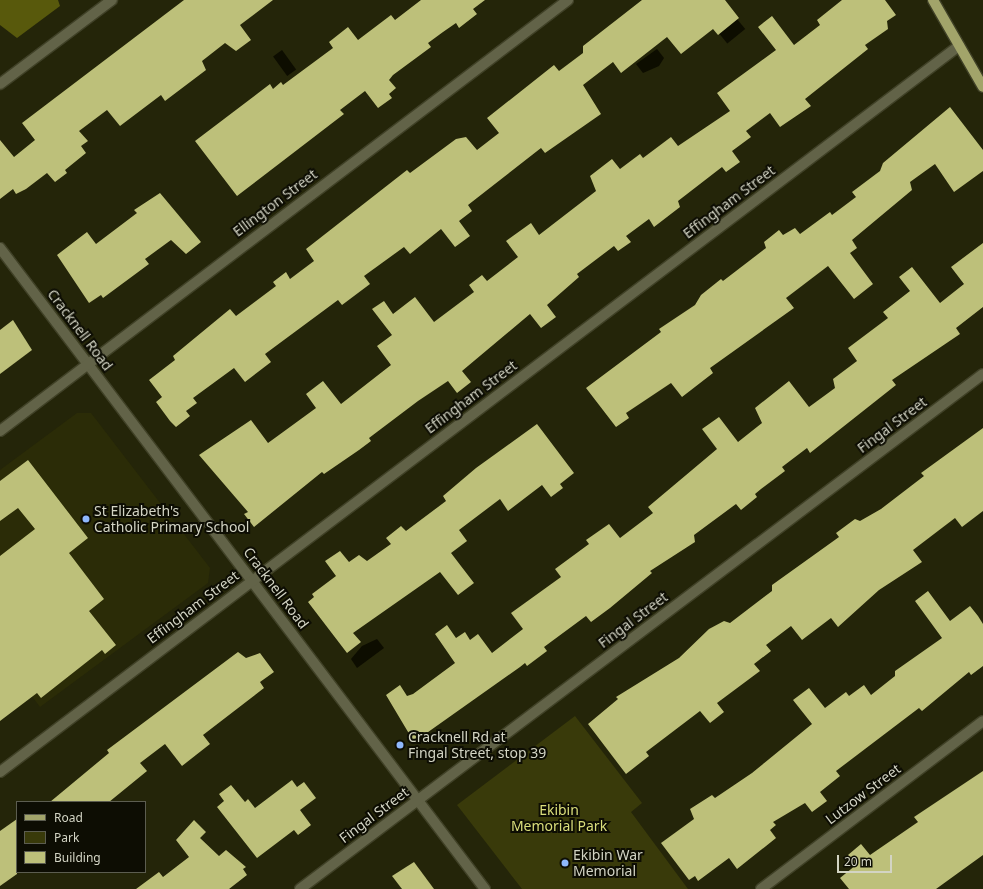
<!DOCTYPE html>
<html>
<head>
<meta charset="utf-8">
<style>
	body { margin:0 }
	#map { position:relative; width:983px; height:889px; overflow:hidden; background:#242509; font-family:"Noto Sans",sans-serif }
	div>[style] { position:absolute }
	.built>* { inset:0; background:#2b2c07 }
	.green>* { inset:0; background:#393a0a }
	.forest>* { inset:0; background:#58590c }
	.water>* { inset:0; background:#0d0d00; transform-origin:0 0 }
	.building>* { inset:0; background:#bdc07a }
	.roads { filter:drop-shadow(1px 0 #404127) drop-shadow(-1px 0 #404127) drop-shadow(0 1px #404127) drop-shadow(0 -1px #404127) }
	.minor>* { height:10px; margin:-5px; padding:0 5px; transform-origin:5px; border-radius:5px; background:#626348 }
	.major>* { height:10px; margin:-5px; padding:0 5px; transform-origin:5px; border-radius:5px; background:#a2a46a }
	.dots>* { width:11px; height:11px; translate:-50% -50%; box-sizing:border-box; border:2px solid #0d0d03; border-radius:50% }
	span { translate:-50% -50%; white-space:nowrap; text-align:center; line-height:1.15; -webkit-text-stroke:4px #0d0d03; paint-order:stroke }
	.street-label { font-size:14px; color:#d3d4c4 }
	.poi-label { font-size:14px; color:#d3d4c4 }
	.left { translate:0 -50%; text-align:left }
	.park-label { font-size:14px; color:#dade7b }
	.legend { position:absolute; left:16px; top:801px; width:130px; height:72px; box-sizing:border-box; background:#0d0d03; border:1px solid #5c5d50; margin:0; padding:5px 7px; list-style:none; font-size:12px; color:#d3d4c4 }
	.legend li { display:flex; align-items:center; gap:8px; height:20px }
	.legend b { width:20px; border:1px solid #5c5d50 }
	.scale { position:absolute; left:837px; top:855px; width:55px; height:18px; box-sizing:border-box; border:2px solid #d3d4c4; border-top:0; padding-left:5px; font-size:12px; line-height:14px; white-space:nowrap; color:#d3d4c4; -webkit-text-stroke:3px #0d0d03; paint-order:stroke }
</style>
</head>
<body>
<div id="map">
	<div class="built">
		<div style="clip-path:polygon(77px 413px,91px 413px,210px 568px,208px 583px,40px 707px,0 654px,0 470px)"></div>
	</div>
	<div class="green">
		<div style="clip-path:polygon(575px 716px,642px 803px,631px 812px,688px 889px,522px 889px,457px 805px)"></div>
	</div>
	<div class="forest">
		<div style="clip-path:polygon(0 0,58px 0,60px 6px,17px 38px,0 25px)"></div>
	</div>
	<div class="water">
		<div style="left:737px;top:19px;width:13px;height:23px;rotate:51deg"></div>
		<div style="clip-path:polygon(657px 49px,664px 58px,659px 66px,643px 73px,636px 64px)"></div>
		<div style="left:282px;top:50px;width:24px;height:11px;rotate:54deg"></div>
		<div style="clip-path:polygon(377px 639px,384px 648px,357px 668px,351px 659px,362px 646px)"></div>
	</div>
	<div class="building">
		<div style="clip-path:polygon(184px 0,273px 0,240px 25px,251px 40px,236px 51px,225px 43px,202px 61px,206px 70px,165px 101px,161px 95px,120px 126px,107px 110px,79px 131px,88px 141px,81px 146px,86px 153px,65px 170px,67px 173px,55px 182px,47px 173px,26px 189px,16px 194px,13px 189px,0 199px,0 140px,14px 157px,35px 140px,22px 123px)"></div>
		<div style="clip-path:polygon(421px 0,485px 0,473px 9px,477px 14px,459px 28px,456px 23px,443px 32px,428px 43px,431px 47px,393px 75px,389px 80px,396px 88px,389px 94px,392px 98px,378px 108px,365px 91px,340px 110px,344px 114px,237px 196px,195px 141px,270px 84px,273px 89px,281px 82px,283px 85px,333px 48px,329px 42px,348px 27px,358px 40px,391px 15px,395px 20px)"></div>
		<div style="clip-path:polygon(642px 0,725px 0,739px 18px,718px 35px,713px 29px,681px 54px,667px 37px,621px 73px,613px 62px,583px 85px,601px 114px,545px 153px,541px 148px,468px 205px,472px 211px,459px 221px,470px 236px,455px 247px,441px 229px,410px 254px,404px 247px,364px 276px,370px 284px,342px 305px,338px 300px,265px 354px,271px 362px,245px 382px,234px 368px,193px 398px,197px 403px,186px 411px,190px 416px,176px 427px,170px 421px,156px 402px,162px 397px,149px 380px,175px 360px,173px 356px,230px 309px,236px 316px,276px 286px,273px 282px,286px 272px,290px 279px,314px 261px,306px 249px,407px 170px,410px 173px,456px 139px,466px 137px,477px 150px,499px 133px,487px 118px,554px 65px,559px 71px,583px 53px,583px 46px)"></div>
		<div style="clip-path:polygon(842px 0,885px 0,896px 15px,887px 21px,888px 29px,865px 45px,868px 49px,805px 99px,811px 106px,780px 127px,770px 113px,746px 131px,751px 137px,732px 151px,740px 162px,726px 172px,722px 167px,678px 201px,680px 207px,654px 227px,649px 219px,626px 236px,631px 242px,618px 251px,614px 246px,577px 274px,579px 277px,547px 305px,556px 317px,541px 328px,530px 314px,462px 371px,471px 382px,457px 393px,448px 381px,418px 401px,369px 438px,371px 441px,359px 450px,324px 474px,322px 472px,254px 527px,244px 514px,248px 512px,199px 455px,251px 420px,268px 443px,316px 408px,306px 394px,323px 381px,341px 404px,391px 365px,377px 346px,392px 335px,372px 309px,384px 301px,393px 314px,415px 297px,434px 322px,474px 292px,469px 285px,482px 275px,487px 281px,518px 257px,506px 241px,531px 223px,539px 235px,596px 191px,590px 176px,612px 159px,620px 169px,640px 154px,643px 158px,671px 137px,678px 146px,730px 111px,717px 93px,776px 50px,758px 27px,772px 16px,794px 45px,820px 25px,817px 20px)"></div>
		<div style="clip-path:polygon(950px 107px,983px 150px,983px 171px,954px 192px,935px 164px,910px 182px,912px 190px,852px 240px,857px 248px,850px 253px,873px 284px,854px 299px,828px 266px,786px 298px,794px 308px,710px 368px,713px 373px,682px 397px,671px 383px,626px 413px,629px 418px,616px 427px,586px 388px,661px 332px,659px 329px,695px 305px,701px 295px,721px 279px,723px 281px,766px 248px,764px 242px,779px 230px,783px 235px,795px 228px,800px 234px,830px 212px,832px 215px,856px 197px,852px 192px,880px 171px,883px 163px)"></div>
		<div style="clip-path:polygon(160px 193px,201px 242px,186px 254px,171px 240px,145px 259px,149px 264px,103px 298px,101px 295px,89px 303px,57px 255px,87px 232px,96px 244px,137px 213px,134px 210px)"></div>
		<div style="clip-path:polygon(983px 243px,983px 307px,956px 328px,960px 334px,892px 380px,896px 385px,810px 453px,807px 448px,782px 467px,785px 471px,761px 489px,755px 494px,757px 497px,741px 510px,736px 504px,694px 535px,695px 542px,650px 571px,652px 573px,610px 608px,591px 622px,586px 616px,544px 647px,547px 651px,527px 666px,525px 663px,520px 667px,414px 742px,386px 695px,400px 685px,407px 696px,413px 694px,455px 663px,435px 634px,447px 625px,456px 638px,465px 632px,470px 640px,478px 634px,492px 653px,523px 629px,511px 613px,561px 577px,555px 569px,589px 544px,586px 540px,609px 524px,620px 538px,653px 513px,648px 507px,717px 449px,702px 429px,719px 417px,738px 442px,762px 423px,755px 408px,789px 381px,809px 407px,835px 388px,833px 379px,857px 361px,848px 348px,888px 318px,883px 312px,910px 291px,899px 277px,912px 267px,940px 303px,964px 284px,951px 267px)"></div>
		<div style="clip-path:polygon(13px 320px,32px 350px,0 374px,0 330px)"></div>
		<div style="clip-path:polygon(537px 424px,574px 473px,560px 484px,563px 488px,551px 497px,542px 485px,508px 511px,500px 499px,459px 530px,467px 541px,451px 553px,474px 583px,458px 595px,440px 572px,353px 633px,361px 642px,347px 653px,308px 602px,314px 597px,312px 594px,336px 576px,325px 561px,340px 551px,349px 562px,359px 555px,367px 561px,391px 544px,386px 538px,401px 526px,406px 531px,446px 501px,443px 496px,476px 468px)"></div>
		<div style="clip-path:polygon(983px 428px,983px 511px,962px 527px,955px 518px,913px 550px,922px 562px,879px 590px,838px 627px,831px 618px,802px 640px,791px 626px,766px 645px,771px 651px,754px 664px,760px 671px,717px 703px,724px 712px,710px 723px,700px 711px,646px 752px,649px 756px,626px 774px,588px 724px,618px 699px,616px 697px,679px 658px,709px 629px,724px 621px,730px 623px,772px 591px,772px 585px,839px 537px,836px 533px,855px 519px,860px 521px,881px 509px,924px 476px,921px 473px)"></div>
		<div style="clip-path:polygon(28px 460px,88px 538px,69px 553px,104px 599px,89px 611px,116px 645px,105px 654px,102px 650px,41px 698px,37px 693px,0 721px,0 556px,35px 529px,18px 508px,0 521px,0 481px)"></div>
		<div style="clip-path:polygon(928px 591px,950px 621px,970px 606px,978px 616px,983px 624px,983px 666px,971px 675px,969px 672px,922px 711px,919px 708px,836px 771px,840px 776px,820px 792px,827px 801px,812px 812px,805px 803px,773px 822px,776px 825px,770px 830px,776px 838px,737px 869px,729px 858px,698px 881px,695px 876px,689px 880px,661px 843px,694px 819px,690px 809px,712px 795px,715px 798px,752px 773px,812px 724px,793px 700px,809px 688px,825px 708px,846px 692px,849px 696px,864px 685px,871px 695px,895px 676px,895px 671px,942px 638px,915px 601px)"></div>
		<div style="clip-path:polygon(238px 652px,246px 658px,260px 653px,274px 672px,260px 682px,264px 688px,203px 735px,210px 744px,182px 766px,165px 744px,140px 763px,147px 771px,109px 802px,50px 802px,109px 753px,107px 750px)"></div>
		<div style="clip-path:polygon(983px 771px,983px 855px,936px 889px,849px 889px,840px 878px,856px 865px,848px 855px,861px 844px,870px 855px,918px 822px,914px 817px)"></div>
		<div style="clip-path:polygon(292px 780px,297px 787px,304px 782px,316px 798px,300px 810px,311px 825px,298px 835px,294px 830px,257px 858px,217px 807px,224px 801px,219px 794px,231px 785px,245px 802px,248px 799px,255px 808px)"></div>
		<div style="clip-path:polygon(17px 819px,17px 874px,0 886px,0 831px)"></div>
		<div style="clip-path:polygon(194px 820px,206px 832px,200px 838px,219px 856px,226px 850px,246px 867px,243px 869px,247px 875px,229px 889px,136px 889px,159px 872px,163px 877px,189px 857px,176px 840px)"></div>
		<div style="clip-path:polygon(414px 862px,434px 889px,402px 889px,392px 876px)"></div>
	</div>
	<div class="roads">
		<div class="minor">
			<div style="left:0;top:84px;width:140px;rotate:-36.9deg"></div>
			<div style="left:0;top:248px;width:804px;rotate:52.89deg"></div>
			<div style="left:0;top:431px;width:713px;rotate:-37.19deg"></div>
			<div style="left:0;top:772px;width:1203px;rotate:-37.13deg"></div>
			<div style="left:300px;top:889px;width:855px;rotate:-37.02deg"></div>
			<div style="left:761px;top:889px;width:278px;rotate:-37.1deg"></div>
		</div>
		<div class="major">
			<div style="left:933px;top:0;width:100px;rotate:60.1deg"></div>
		</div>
	</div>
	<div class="dots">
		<div style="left:86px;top:519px;background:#8fb8fd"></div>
		<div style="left:400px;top:745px;background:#8fb8fd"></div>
		<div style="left:565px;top:863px;background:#8fb8fd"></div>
	</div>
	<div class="street-label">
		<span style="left:729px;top:202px;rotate:-37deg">Effingham Street</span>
		<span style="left:275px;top:203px;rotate:-37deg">Ellington Street</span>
		<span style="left:80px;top:330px;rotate:53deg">Cracknell Road</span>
		<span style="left:471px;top:397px;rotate:-37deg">Effingham Street</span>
		<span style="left:892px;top:425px;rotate:-37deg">Fingal Street</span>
		<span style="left:276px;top:588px;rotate:53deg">Cracknell Road</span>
		<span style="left:193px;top:607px;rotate:-37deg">Effingham Street</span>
		<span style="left:633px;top:620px;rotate:-37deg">Fingal Street</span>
		<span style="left:863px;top:794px;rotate:-37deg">Lutzow Street</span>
		<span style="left:374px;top:815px;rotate:-37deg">Fingal Street</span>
	</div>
	<div class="poi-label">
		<span class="left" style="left:94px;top:519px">St Elizabeth's<br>Catholic Primary School</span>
		<span class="left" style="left:408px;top:745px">Cracknell Rd at<br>Fingal Street, stop 39</span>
		<span class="left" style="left:573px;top:863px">Ekibin War<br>Memorial</span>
	</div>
	<div class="park-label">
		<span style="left:559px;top:818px">Ekibin<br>Memorial Park</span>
	</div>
	<ul class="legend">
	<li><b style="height:5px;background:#a2a46a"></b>Road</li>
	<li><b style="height:11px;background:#393a0a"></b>Park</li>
	<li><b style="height:11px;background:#bdc07a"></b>Building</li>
	</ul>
	<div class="scale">20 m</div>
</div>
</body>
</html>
